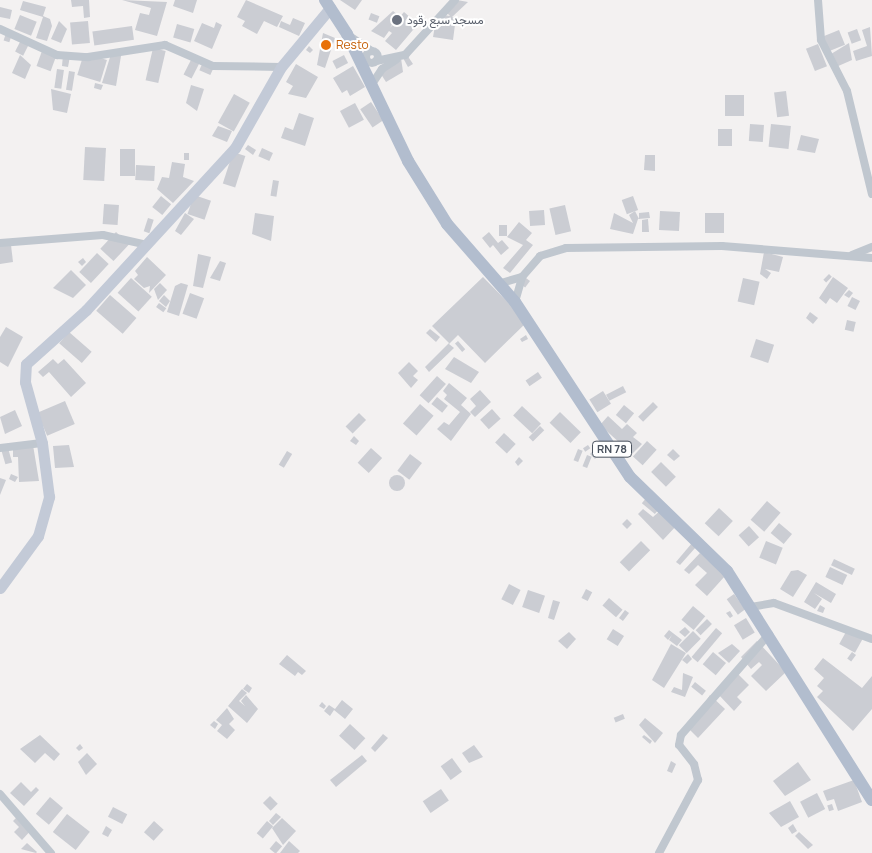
<!DOCTYPE html>
<html>
<head>
<meta charset="utf-8">
<style>
	body { margin:0 }
	#map { position:relative; width:872px; height:853px; overflow:hidden; background:#f3f1f1; font-family:Manrope,Vazirmatn,sans-serif }
	div>[style] { position:absolute }
	.building>* { inset:0; background:#cbcdd3; transform-origin:0 0 }
	.round { border-radius:50% }
	.street>* { height:8px; margin:-4px; padding:0 4px; transform-origin:4px; border-radius:4px; background:#c0c7cf }
	.street>.ring { margin:-4px; padding:0; box-sizing:content-box; background:none; border:8px solid #c0c7cf; border-radius:50% }
	.secondary>* { height:11px; margin:-5.5px; padding:0 5.5px; transform-origin:5.5px; border-radius:5.5px; background:#c3cad7 }
	.primary>* { height:12px; margin:-6px; padding:0 6px; transform-origin:6px; border-radius:6px; background:#b2bdce }
	.dots>* { width:14px; height:14px; translate:-50% -50%; box-sizing:border-box; border:2px solid #fff; border-radius:50% }
	span { translate:-50% -50%; white-space:nowrap; text-align:center; line-height:1.15; -webkit-text-stroke:4px #fff; paint-order:stroke }
	.shield-label span { padding:1px 4px; background:#fff; border:1px solid; border-radius:4px; -webkit-text-stroke-width:0 }
	.shield-label { font-size:11px; color:#4a525e; font-weight:700 }
	.worship-label { font-size:12px; color:#5b616d }
	.left { translate:0 -50%; text-align:left }
	.food-label { font-size:12px; color:#c56008 }
</style>
</head>
<body>
<div id="map">
	<div class="building">
		<div style="clip-path:polygon(71px 0,89px 0,90px 17px,84px 18px,83px 6px,72px 7px)"></div>
		<div style="clip-path:polygon(122px 0,167px 2px,157px 36px,135px 30px,140px 13px,149px 15px,151px 8px)"></div>
		<div style="clip-path:polygon(175px 0,197px 0,193px 13px,173px 6px)"></div>
		<div style="clip-path:polygon(246px 0,283px 16px,277px 27px,264px 21px,257px 34px,242px 26px,245px 21px,237px 17px)"></div>
		<div style="clip-path:polygon(340px 0,362px 0,355px 10px)"></div>
		<div style="clip-path:polygon(457px 0,468px 2px,452px 17px,456px 17px,453px 40px,433px 37px,437px 14px,450px 16px,446px 12px)"></div>
		<div style="clip-path:polygon(23px 1px,46px 7px,43px 16px,50px 19px,52px 26px,47px 41px,36px 38px,43px 17px,20px 10px)"></div>
		<div style="clip-path:polygon(0 7px,12px 10px,10px 19px,0 17px)"></div>
		<div style="clip-path:polygon(393px 11px,398px 15px,390px 28px,404px 12px,418px 24px,396px 50px,385px 41px,392px 33px,389px 31px,384px 38px,371px 31px)"></div>
		<div style="left:371px;top:13px;width:9px;height:7px;rotate:21deg"></div>
		<div style="left:20px;top:15px;width:18px;height:15px;rotate:22deg"></div>
		<div style="clip-path:polygon(293px 18px,305px 23px,299px 36px,279px 27px,281px 21px,290px 25px)"></div>
		<div style="clip-path:polygon(59px 21px,67px 29px,61px 43px,51px 39px)"></div>
		<div style="left:88px;top:21px;width:22px;height:18px;rotate:85deg"></div>
		<div style="clip-path:polygon(216px 22px,222px 25px,212px 49px,194px 41px,202px 23px,214px 28px)"></div>
		<div style="left:177px;top:24px;width:18px;height:14px;rotate:16deg"></div>
		<div style="left:132px;top:26px;width:14px;height:40px;rotate:82deg"></div>
		<div style="clip-path:polygon(870px 27px,872px 56px,856px 61px,853px 51px,867px 46px,862px 30px)"></div>
		<div style="left:857px;top:29px;width:12px;height:10px;rotate:70deg"></div>
		<div style="left:7px;top:30px;width:6px;height:11px;rotate:18deg"></div>
		<div style="left:839px;top:30px;width:16px;height:22px;rotate:68deg"></div>
		<div style="clip-path:polygon(323px 33px,335px 38px,325px 68px,317px 65px)"></div>
		<div style="left:21px;top:40px;width:9px;height:13px;rotate:27deg"></div>
		<div style="clip-path:polygon(849px 43px,852px 60px,836px 67px,831px 54px)"></div>
		<div style="left:818px;top:44px;width:24px;height:13px;rotate:68deg"></div>
		<div style="clip-path:polygon(309px 46px,313px 50px,310px 53px,306px 50px)"></div>
		<div style="left:153px;top:48px;width:13px;height:33px;rotate:13deg"></div>
		<div style="left:42px;top:51px;width:15px;height:16px;rotate:20deg"></div>
		<div style="left:84px;top:53px;width:24px;height:23px;rotate:17deg"></div>
		<div style="clip-path:polygon(111px 54px,121px 56px,116px 86px,102px 83px)"></div>
		<div style="left:194px;top:54px;width:9px;height:23px;rotate:27deg"></div>
		<div style="clip-path:polygon(20px 55px,31px 65px,25px 79px,12px 73px)"></div>
		<div style="clip-path:polygon(63px 55px,70px 56px,68px 67px,62px 66px)"></div>
		<div style="left:344px;top:55px;width:9px;height:13px;rotate:63deg"></div>
		<div style="clip-path:polygon(407px 55px,413px 64px,408px 67px,403px 58px)"></div>
		<div style="clip-path:polygon(401px 58px,403px 72px,386px 82px,379px 71px)"></div>
		<div style="left:203px;top:62px;width:12px;height:9px;rotate:24deg"></div>
		<div style="clip-path:polygon(296px 64px,318px 77px,306px 98px,288px 94px,293px 86px,286px 82px)"></div>
		<div style="clip-path:polygon(353px 66px,365px 87px,350px 96px,347px 90px,342px 93px,333px 78px)"></div>
		<div style="left:57px;top:69px;width:7px;height:19px;rotate:8deg"></div>
		<div style="left:69px;top:71px;width:6px;height:19px;rotate:9deg"></div>
		<div style="clip-path:polygon(95px 83px,103px 85px,101px 90px,94px 88px)"></div>
		<div style="clip-path:polygon(191px 85px,204px 89px,197px 111px,186px 103px)"></div>
		<div style="clip-path:polygon(51px 89px,71px 94px,67px 113px,53px 110px)"></div>
		<div style="left:786px;top:91px;width:25px;height:12px;rotate:83deg"></div>
		<div style="left:234px;top:94px;width:18px;height:33px;rotate:29deg"></div>
		<div style="left:725px;top:95px;width:19px;height:21px"></div>
		<div style="left:371px;top:102px;width:22px;height:13px;rotate:56deg"></div>
		<div style="left:355px;top:103px;width:19px;height:17px;rotate:62deg"></div>
		<div style="clip-path:polygon(299px 113px,314px 118px,305px 146px,281px 138px,285px 127px,293px 130px)"></div>
		<div style="left:750px;top:124px;width:14px;height:17px;rotate:4deg"></div>
		<div style="left:771px;top:124px;width:20px;height:23px;rotate:6deg"></div>
		<div style="clip-path:polygon(218px 126px,232px 131px,227px 142px,212px 136px)"></div>
		<div style="left:718px;top:129px;width:14px;height:17px"></div>
		<div style="clip-path:polygon(801px 135px,819px 139px,815px 153px,797px 150px)"></div>
		<div style="clip-path:polygon(248px 145px,256px 150px,253px 155px,245px 149px)"></div>
		<div style="left:85px;top:147px;width:21px;height:33px;rotate:3deg"></div>
		<div style="left:262px;top:148px;width:12px;height:9px;rotate:24deg"></div>
		<div style="left:120px;top:149px;width:15px;height:27px"></div>
		<div style="left:233px;top:152px;width:13px;height:33px;rotate:18deg"></div>
		<div style="left:184px;top:153px;width:5px;height:7px"></div>
		<div style="clip-path:polygon(645px 155px,655px 155px,655px 171px,644px 170px)"></div>
		<div style="clip-path:polygon(172px 162px,185px 164px,183px 177px,194px 181px,173px 203px,157px 189px,162px 177px,169px 178px)"></div>
		<div style="left:136px;top:165px;width:19px;height:15px;rotate:3deg"></div>
		<div style="left:273px;top:180px;width:6px;height:16px;rotate:9deg"></div>
		<div style="left:194px;top:195px;width:18px;height:20px;rotate:19deg"></div>
		<div style="left:161px;top:196px;width:13px;height:14px;rotate:39deg"></div>
		<div style="left:633px;top:196px;width:15px;height:12px;rotate:70deg"></div>
		<div style="left:104px;top:204px;width:15px;height:20px;rotate:4deg"></div>
		<div style="left:565px;top:205px;width:27px;height:16px;rotate:77deg"></div>
		<div style="left:544px;top:210px;width:15px;height:15px;rotate:86deg"></div>
		<div style="clip-path:polygon(635px 211px,639px 219px,639px 213px,649px 212px,650px 218px,638px 219px,633px 234px,610px 229px,614px 213px,633px 223px,629px 215px)"></div>
		<div style="left:660px;top:211px;width:20px;height:19px;rotate:3deg"></div>
		<div style="clip-path:polygon(185px 213px,194px 219px,181px 235px,175px 231px)"></div>
		<div style="clip-path:polygon(255px 213px,274px 216px,271px 241px,252px 234px)"></div>
		<div style="left:705px;top:213px;width:19px;height:20px"></div>
		<div style="left:148px;top:218px;width:6px;height:14px;rotate:18deg"></div>
		<div style="clip-path:polygon(648px 219px,649px 232px,642px 232px,642px 220px)"></div>
		<div style="clip-path:polygon(519px 222px,532px 233px,526px 240px,533px 245px,510px 273px,503px 268px,523px 245px,507px 237px)"></div>
		<div style="left:499px;top:225px;width:8px;height:11px"></div>
		<div style="left:116px;top:232px;width:18px;height:23px;rotate:43deg"></div>
		<div style="clip-path:polygon(489px 232px,498px 243px,502px 240px,509px 248px,501px 255px,493px 245px,490px 248px,482px 238px)"></div>
		<div style="clip-path:polygon(11px 245px,13px 262px,0 264px,0 246px)"></div>
		<div style="clip-path:polygon(764px 252px,783px 257px,779px 272px,765px 269px,771px 273px,767px 279px,760px 274px)"></div>
		<div style="left:97px;top:253px;width:16px;height:26px;rotate:43deg"></div>
		<div style="clip-path:polygon(198px 254px,211px 257px,203px 288px,193px 286px)"></div>
		<div style="clip-path:polygon(147px 257px,166px 275px,149px 293px,150px 286px,144px 288px,134px 279px,138px 275px,135px 271px)"></div>
		<div style="clip-path:polygon(83px 258px,86px 262px,82px 266px,78px 262px)"></div>
		<div style="clip-path:polygon(220px 261px,226px 263px,220px 281px,210px 278px)"></div>
		<div style="clip-path:polygon(71px 270px,86px 285px,73px 298px,53px 288px)"></div>
		<div style="left:829px;top:274px;width:4px;height:8px;rotate:45deg"></div>
		<div style="clip-path:polygon(483px 277px,527px 322px,485px 363px,458px 335px,449px 344px,454px 348px,429px 372px,425px 367px,449px 343px,432px 326px)"></div>
		<div style="clip-path:polygon(833px 277px,848px 288px,837px 303px,830px 298px,826px 304px,819px 298px)"></div>
		<div style="left:131px;top:278px;width:28px;height:20px;rotate:42deg"></div>
		<div style="left:526px;top:278px;width:5px;height:8px;rotate:37deg"></div>
		<div style="left:743px;top:278px;width:17px;height:24px;rotate:13deg"></div>
		<div style="clip-path:polygon(160px 283px,167px 290px,158px 300px,154px 289px)"></div>
		<div style="clip-path:polygon(181px 283px,188px 285px,179px 316px,167px 312px,175px 286px)"></div>
		<div style="clip-path:polygon(849px 290px,853px 293px,849px 298px,844px 295px)"></div>
		<div style="left:190px;top:293px;width:15px;height:22px;rotate:20deg"></div>
		<div style="left:110px;top:295px;width:35px;height:21px;rotate:41deg"></div>
		<div style="clip-path:polygon(164px 295px,170px 301px,166px 307px,159px 301px)"></div>
		<div style="left:852px;top:297px;width:9px;height:10px;rotate:27deg"></div>
		<div style="left:159px;top:303px;width:9px;height:5px;rotate:36deg"></div>
		<div style="clip-path:polygon(810px 312px,818px 318px,813px 324px,806px 318px)"></div>
		<div style="left:847px;top:320px;width:9px;height:10px;rotate:13deg"></div>
		<div style="clip-path:polygon(6px 327px,23px 337px,8px 367px,0 362px,0 337px)"></div>
		<div style="clip-path:polygon(430px 329px,440px 337px,436px 342px,426px 333px)"></div>
		<div style="left:69px;top:332px;width:30px;height:15px;rotate:41deg"></div>
		<div style="clip-path:polygon(526px 335px,528px 339px,522px 342px,520px 339px)"></div>
		<div style="left:756px;top:339px;width:19px;height:19px;rotate:18deg"></div>
		<div style="left:458px;top:341px;width:11px;height:4px;rotate:49deg"></div>
		<div style="clip-path:polygon(454px 357px,479px 372px,471px 383px,445px 369px)"></div>
		<div style="clip-path:polygon(53px 359px,58px 364px,64px 359px,86px 383px,71px 397px,49px 372px,43px 377px,38px 372px)"></div>
		<div style="clip-path:polygon(409px 362px,418px 371px,413px 376px,418px 380px,411px 388px,398px 373px)"></div>
		<div style="left:538px;top:372px;width:7px;height:15px;rotate:56deg"></div>
		<div style="left:437px;top:376px;width:12px;height:26px;rotate:42deg"></div>
		<div style="clip-path:polygon(449px 383px,467px 398px,461px 405px,471px 414px,451px 441px,437px 429px,444px 422px,449px 425px,460px 412px,444px 399px,447px 395px,443px 391px)"></div>
		<div style="left:623px;top:386px;width:7px;height:19px;rotate:63deg"></div>
		<div style="clip-path:polygon(480px 390px,491px 402px,475px 417px,470px 412px,476px 406px,470px 399px)"></div>
		<div style="left:603px;top:391px;width:15px;height:16px;rotate:58deg"></div>
		<div style="left:437px;top:397px;width:14px;height:9px;rotate:39deg"></div>
		<div style="left:65px;top:401px;width:25px;height:30px;rotate:67deg"></div>
		<div style="left:653px;top:402px;width:7px;height:21px;rotate:45deg"></div>
		<div style="left:420px;top:404px;width:18px;height:26px;rotate:41deg"></div>
		<div style="left:624px;top:405px;width:13px;height:13px;rotate:39deg"></div>
		<div style="left:522px;top:406px;width:26px;height:13px;rotate:43deg"></div>
		<div style="left:492px;top:409px;width:13px;height:16px;rotate:48deg"></div>
		<div style="clip-path:polygon(15px 410px,22px 426px,5px 434px,0 417px)"></div>
		<div style="left:560px;top:412px;width:29px;height:15px;rotate:44deg"></div>
		<div style="left:359px;top:413px;width:10px;height:19px;rotate:45deg"></div>
		<div style="clip-path:polygon(608px 416px,622px 429px,627px 424px,637px 433px,633px 437px,642px 444px,632px 454px,600px 425px)"></div>
		<div style="left:540px;top:426px;width:6px;height:16px;rotate:45deg"></div>
		<div style="left:504px;top:433px;width:16px;height:13px;rotate:43deg"></div>
		<div style="clip-path:polygon(354px 436px,359px 441px,356px 445px,350px 441px)"></div>
		<div style="left:647px;top:441px;width:13px;height:21px;rotate:42deg"></div>
		<div style="clip-path:polygon(33px 445px,39px 481px,19px 482px,18px 457px,13px 457px,13px 449px)"></div>
		<div style="clip-path:polygon(69px 445px,74px 467px,55px 468px,53px 446px)"></div>
		<div style="left:588px;top:445px;width:4px;height:6px;rotate:56deg"></div>
		<div style="clip-path:polygon(597px 447px,602px 451px,595px 459px,590px 454px)"></div>
		<div style="left:8px;top:448px;width:15px;height:7px;rotate:74deg"></div>
		<div style="left:371px;top:448px;width:15px;height:20px;rotate:42deg"></div>
		<div style="left:578px;top:449px;width:5px;height:12px;rotate:22deg"></div>
		<div style="clip-path:polygon(673px 449px,680px 456px,674px 461px,667px 455px)"></div>
		<div style="left:287px;top:451px;width:6px;height:16px;rotate:31deg"></div>
		<div style="left:410px;top:454px;width:15px;height:21px;rotate:37deg"></div>
		<div style="left:587px;top:455px;width:5px;height:12px;rotate:22deg"></div>
		<div style="clip-path:polygon(519px 457px,523px 461px,518px 466px,515px 462px)"></div>
		<div style="left:661px;top:462px;width:21px;height:14px;rotate:45deg"></div>
		<div style="clip-path:polygon(11px 474px,18px 477px,15px 482px,9px 479px)"></div>
		<div class="round" style="left:389px;top:475px;width:16px;height:16px"></div>
		<div style="clip-path:polygon(0 478px,6px 480px,0 495px)"></div>
		<div style="left:647px;top:497px;width:17px;height:8px;rotate:40deg"></div>
		<div style="left:767px;top:501px;width:18px;height:25px;rotate:41deg"></div>
		<div style="left:719px;top:508px;width:19px;height:21px;rotate:43deg"></div>
		<div style="clip-path:polygon(643px 509px,653px 517px,662px 509px,678px 524px,663px 540px,638px 514px)"></div>
		<div style="left:627px;top:519px;width:7px;height:7px;rotate:45deg"></div>
		<div style="left:779px;top:523px;width:17px;height:13px;rotate:40deg"></div>
		<div style="left:749px;top:526px;width:15px;height:14px;rotate:48deg"></div>
		<div style="left:641px;top:541px;width:13px;height:30px;rotate:45deg"></div>
		<div style="left:766px;top:541px;width:18px;height:18px;rotate:22deg"></div>
		<div style="clip-path:polygon(692px 543px,696px 547px,680px 565px,676px 562px)"></div>
		<div style="clip-path:polygon(700px 553px,725px 576px,707px 596px,695px 585px,707px 573px,698px 565px,689px 574px,684px 570px)"></div>
		<div style="left:834px;top:559px;width:23px;height:7px;rotate:25deg"></div>
		<div style="left:830px;top:567px;width:19px;height:11px;rotate:25deg"></div>
		<div style="clip-path:polygon(798px 570px,807px 575px,793px 597px,780px 589px,791px 571px)"></div>
		<div style="clip-path:polygon(816px 582px,836px 594px,831px 603px,814px 593px,822px 599px,815px 609px,804px 602px)"></div>
		<div style="left:509px;top:584px;width:13px;height:17px;rotate:27deg"></div>
		<div style="left:586px;top:589px;width:7px;height:10px;rotate:27deg"></div>
		<div style="left:528px;top:590px;width:18px;height:18px;rotate:19deg"></div>
		<div style="left:734px;top:594px;width:19px;height:9px;rotate:54deg"></div>
		<div style="left:609px;top:598px;width:18px;height:10px;rotate:41deg"></div>
		<div style="clip-path:polygon(553px 600px,560px 602px,554px 620px,548px 618px)"></div>
		<div style="clip-path:polygon(820px 605px,825px 608px,823px 613px,817px 611px)"></div>
		<div style="left:693px;top:606px;width:16px;height:18px;rotate:40deg"></div>
		<div style="left:625px;top:610px;width:5px;height:10px;rotate:37deg"></div>
		<div style="clip-path:polygon(730px 611px,733px 616px,730px 618px,726px 613px)"></div>
		<div style="left:746px;top:618px;width:17px;height:14px;rotate:59deg"></div>
		<div style="left:707px;top:619px;width:7px;height:16px;rotate:45deg"></div>
		<div style="clip-path:polygon(685px 627px,690px 632px,685px 637px,679px 632px)"></div>
		<div style="left:716px;top:628px;width:8px;height:38px;rotate:40deg"></div>
		<div style="left:613px;top:629px;width:13px;height:12px;rotate:32deg"></div>
		<div style="clip-path:polygon(669px 630px,682px 640px,677px 646px,669px 640px,672px 635px,668px 640px,664px 636px)"></div>
		<div style="left:847px;top:630px;width:18px;height:16px;rotate:29deg"></div>
		<div style="left:693px;top:631px;width:11px;height:20px;rotate:45deg"></div>
		<div style="clip-path:polygon(569px 632px,576px 639px,567px 649px,558px 641px)"></div>
		<div style="clip-path:polygon(757px 641px,786px 672px,766px 691px,751px 676px,762px 665px,759px 662px,751px 669px,741px 657px)"></div>
		<div style="clip-path:polygon(671px 644px,686px 653px,664px 688px,652px 680px)"></div>
		<div style="clip-path:polygon(732px 644px,740px 651px,729px 663px,718px 653px)"></div>
		<div style="left:713px;top:652px;width:17px;height:16px;rotate:40deg"></div>
		<div style="left:852px;top:652px;width:5px;height:8px;rotate:37deg"></div>
		<div style="clip-path:polygon(688px 654px,692px 659px,687px 664px,682px 660px)"></div>
		<div style="clip-path:polygon(287px 655px,306px 671px,302px 675px,298px 672px,295px 676px,279px 664px)"></div>
		<div style="clip-path:polygon(823px 658px,862px 688px,872px 676px,872px 709px,853px 731px,817px 697px,823px 691px,817px 686px,824px 678px,814px 669px)"></div>
		<div style="clip-path:polygon(683px 673px,693px 677px,685px 697px,671px 692px,674px 687px,682px 690px)"></div>
		<div style="clip-path:polygon(738px 674px,749px 685px,737px 697px,742px 702px,734px 711px,718px 694px)"></div>
		<div style="left:695px;top:682px;width:14px;height:6px;rotate:39deg"></div>
		<div style="clip-path:polygon(247px 684px,252px 688px,249px 693px,243px 689px)"></div>
		<div style="clip-path:polygon(242px 689px,247px 693px,239px 701px,245px 706px,241px 701px,246px 695px,258px 709px,247px 723px,228px 706px)"></div>
		<div style="clip-path:polygon(710px 695px,725px 709px,698px 738px,688px 728px)"></div>
		<div style="clip-path:polygon(342px 700px,353px 709px,345px 719px,334px 710px,330px 716px,324px 711px,329px 705px,335px 709px)"></div>
		<div style="clip-path:polygon(322px 702px,326px 706px,324px 709px,319px 706px)"></div>
		<div style="clip-path:polygon(227px 708px,234px 719px,229px 724px,235px 730px,227px 739px,217px 731px,222px 725px,216px 720px)"></div>
		<div style="left:623px;top:714px;width:5px;height:10px;rotate:68deg"></div>
		<div style="clip-path:polygon(645px 718px,663px 733px,655px 743px,639px 725px)"></div>
		<div style="clip-path:polygon(214px 721px,218px 724px,215px 729px,210px 725px)"></div>
		<div style="left:350px;top:724px;width:21px;height:16px;rotate:43deg"></div>
		<div style="clip-path:polygon(383px 734px,388px 738px,375px 752px,371px 748px)"></div>
		<div style="clip-path:polygon(40px 735px,60px 754px,54px 761px,45px 753px,35px 763px,20px 749px)"></div>
		<div style="clip-path:polygon(644px 735px,652px 741px,650px 744px,642px 737px)"></div>
		<div style="clip-path:polygon(80px 744px,83px 748px,79px 751px,76px 748px)"></div>
		<div style="clip-path:polygon(474px 745px,483px 757px,469px 763px,462px 753px)"></div>
		<div style="clip-path:polygon(87px 753px,97px 764px,86px 775px,78px 762px)"></div>
		<div style="clip-path:polygon(362px 755px,367px 761px,336px 787px,330px 780px)"></div>
		<div style="left:452px;top:758px;width:17px;height:14px;rotate:54deg"></div>
		<div style="clip-path:polygon(671px 761px,676px 764px,672px 773px,667px 771px)"></div>
		<div style="clip-path:polygon(798px 762px,811px 780px,785px 796px,773px 781px)"></div>
		<div style="clip-path:polygon(854px 780px,862px 802px,838px 811px,834px 799px,827px 801px,823px 791px)"></div>
		<div style="clip-path:polygon(21px 782px,31px 792px,36px 787px,39px 790px,24px 806px,10px 793px)"></div>
		<div style="left:441px;top:789px;width:14px;height:22px;rotate:56deg"></div>
		<div style="left:817px;top:793px;width:18px;height:19px;rotate:63deg"></div>
		<div style="left:270px;top:796px;width:11px;height:10px;rotate:45deg"></div>
		<div style="left:50px;top:797px;width:17px;height:22px;rotate:40deg"></div>
		<div style="clip-path:polygon(790px 801px,799px 817px,781px 827px,769px 813px)"></div>
		<div style="left:832px;top:804px;width:6px;height:5px;rotate:72deg"></div>
		<div style="left:113px;top:807px;width:16px;height:11px;rotate:27deg"></div>
		<div style="clip-path:polygon(276px 813px,281px 817px,273px 825px,269px 821px)"></div>
		<div style="left:67px;top:814px;width:29px;height:23px;rotate:38deg"></div>
		<div style="clip-path:polygon(19px 815px,33px 828px,22px 840px,14px 832px,19px 827px,13px 821px)"></div>
		<div style="clip-path:polygon(282px 818px,296px 831px,283px 845px,272px 828px)"></div>
		<div style="left:154px;top:821px;width:13px;height:15px;rotate:42deg"></div>
		<div style="left:267px;top:821px;width:8px;height:16px;rotate:40deg"></div>
		<div style="clip-path:polygon(793px 824px,797px 831px,792px 834px,788px 828px)"></div>
		<div style="clip-path:polygon(106px 826px,112px 830px,108px 837px,102px 834px)"></div>
		<div style="clip-path:polygon(799px 832px,813px 845px,808px 849px,795px 836px)"></div>
		<div style="left:276px;top:841px;width:8px;height:10px;rotate:40deg"></div>
		<div style="clip-path:polygon(289px 841px,300px 851px,298px 853px,280px 853px)"></div>
		<div style="clip-path:polygon(27px 843px,37px 852px,36px 853px,21px 849px)"></div>
	</div>
	<div class="street">
		<div style="left:818px;top:0;width:40px;rotate:85.7deg"></div>
		<div style="left:821px;top:40px;width:57px;rotate:63deg"></div>
		<div style="left:847px;top:91px;width:106px;rotate:76.4deg"></div>
		<div style="left:0;top:29px;width:63px;rotate:24.5deg"></div>
		<div style="left:57px;top:55px;width:31px;rotate:4deg"></div>
		<div style="left:88px;top:57px;width:78px;rotate:-8.9deg"></div>
		<div style="left:165px;top:45px;width:52px;rotate:23.6deg"></div>
		<div style="left:213px;top:66px;width:68px;rotate:0.8deg"></div>
		<div style="left:351px;top:37px;width:25px;rotate:34deg"></div>
		<div class="ring" style="left:366px;top:51px;width:4px;height:4px"></div>
		<div style="left:376px;top:61px;width:30px;rotate:-12deg"></div>
		<div style="left:405px;top:55px;width:74px;rotate:-47.7deg"></div>
		<div style="left:372px;top:84px;width:18px;rotate:-56deg"></div>
		<div style="left:382px;top:69px;width:17px;rotate:-33deg"></div>
		<div style="left:0;top:243px;width:103px;rotate:-4.4deg"></div>
		<div style="left:103px;top:235px;width:45px;rotate:12.8deg"></div>
		<div style="left:852px;top:255px;width:22px;rotate:-22deg"></div>
		<div style="left:501px;top:283px;width:22px;rotate:-16deg"></div>
		<div style="left:515px;top:302px;width:26px;rotate:-74deg"></div>
		<div style="left:522px;top:277px;width:28px;rotate:-49deg"></div>
		<div style="left:540px;top:256px;width:27px;rotate:-17deg"></div>
		<div style="left:566px;top:248px;width:156px;rotate:-0.7deg"></div>
		<div style="left:722px;top:246px;width:150px;rotate:4.6deg"></div>
		<div style="left:0;top:448px;width:42px;rotate:-6.8deg"></div>
		<div style="left:751px;top:607px;width:23px;rotate:-10deg"></div>
		<div style="left:774px;top:603px;width:104px;rotate:20.2deg"></div>
		<div style="left:0;top:794px;width:78px;rotate:49.2deg"></div>
		<div style="left:659px;top:853px;width:83px;rotate:-61.9deg"></div>
		<div style="left:698px;top:780px;width:16px;rotate:-104deg"></div>
		<div style="left:694px;top:764px;width:24px;rotate:-128deg"></div>
		<div style="left:679px;top:745px;width:10px;rotate:-79deg"></div>
		<div style="left:681px;top:735px;width:134px;rotate:-48.9deg"></div>
	</div>
	<div class="secondary">
		<div style="left:0;top:588px;width:64px;rotate:-53.8deg"></div>
		<div style="left:38px;top:536px;width:41px;rotate:-74.2deg"></div>
		<div style="left:49px;top:497px;width:54px;rotate:-97.4deg"></div>
		<div style="left:42px;top:443px;width:63px;rotate:-105.6deg"></div>
		<div style="left:25px;top:382px;width:18px;rotate:-87deg"></div>
		<div style="left:26px;top:364px;width:81px;rotate:-42deg"></div>
		<div style="left:86px;top:310px;width:220px;rotate:-47.4deg"></div>
		<div style="left:235px;top:148px;width:93px;rotate:-60.4deg"></div>
		<div style="left:281px;top:67px;width:77px;rotate:-50.3deg"></div>
	</div>
	<div class="primary">
		<div style="left:325px;top:0;width:40px;rotate:57.1deg"></div>
		<div style="left:347px;top:34px;width:141px;rotate:64.3deg"></div>
		<div style="left:408px;top:161px;width:74px;rotate:58.2deg"></div>
		<div style="left:447px;top:224px;width:103px;rotate:48.9deg"></div>
		<div style="left:515px;top:302px;width:209px;rotate:56.7deg"></div>
		<div style="left:630px;top:477px;width:135px;rotate:44.1deg"></div>
		<div style="left:727px;top:571px;width:271px;rotate:57.7deg"></div>
	</div>
	<div class="dots">
		<div style="left:397px;top:20px;background:#6b7280"></div>
		<div style="left:326px;top:45px;background:#e8710a"></div>
	</div>
	<div class="shield-label">
		<span style="left:612px;top:449px">RN 78</span>
	</div>
	<div class="worship-label">
		<span class="left" style="left:407px;top:20px">مسجد سبع رقود</span>
	</div>
	<div class="food-label">
		<span class="left" style="left:336px;top:45px">Resto</span>
	</div>
</div>
</body>
</html>
